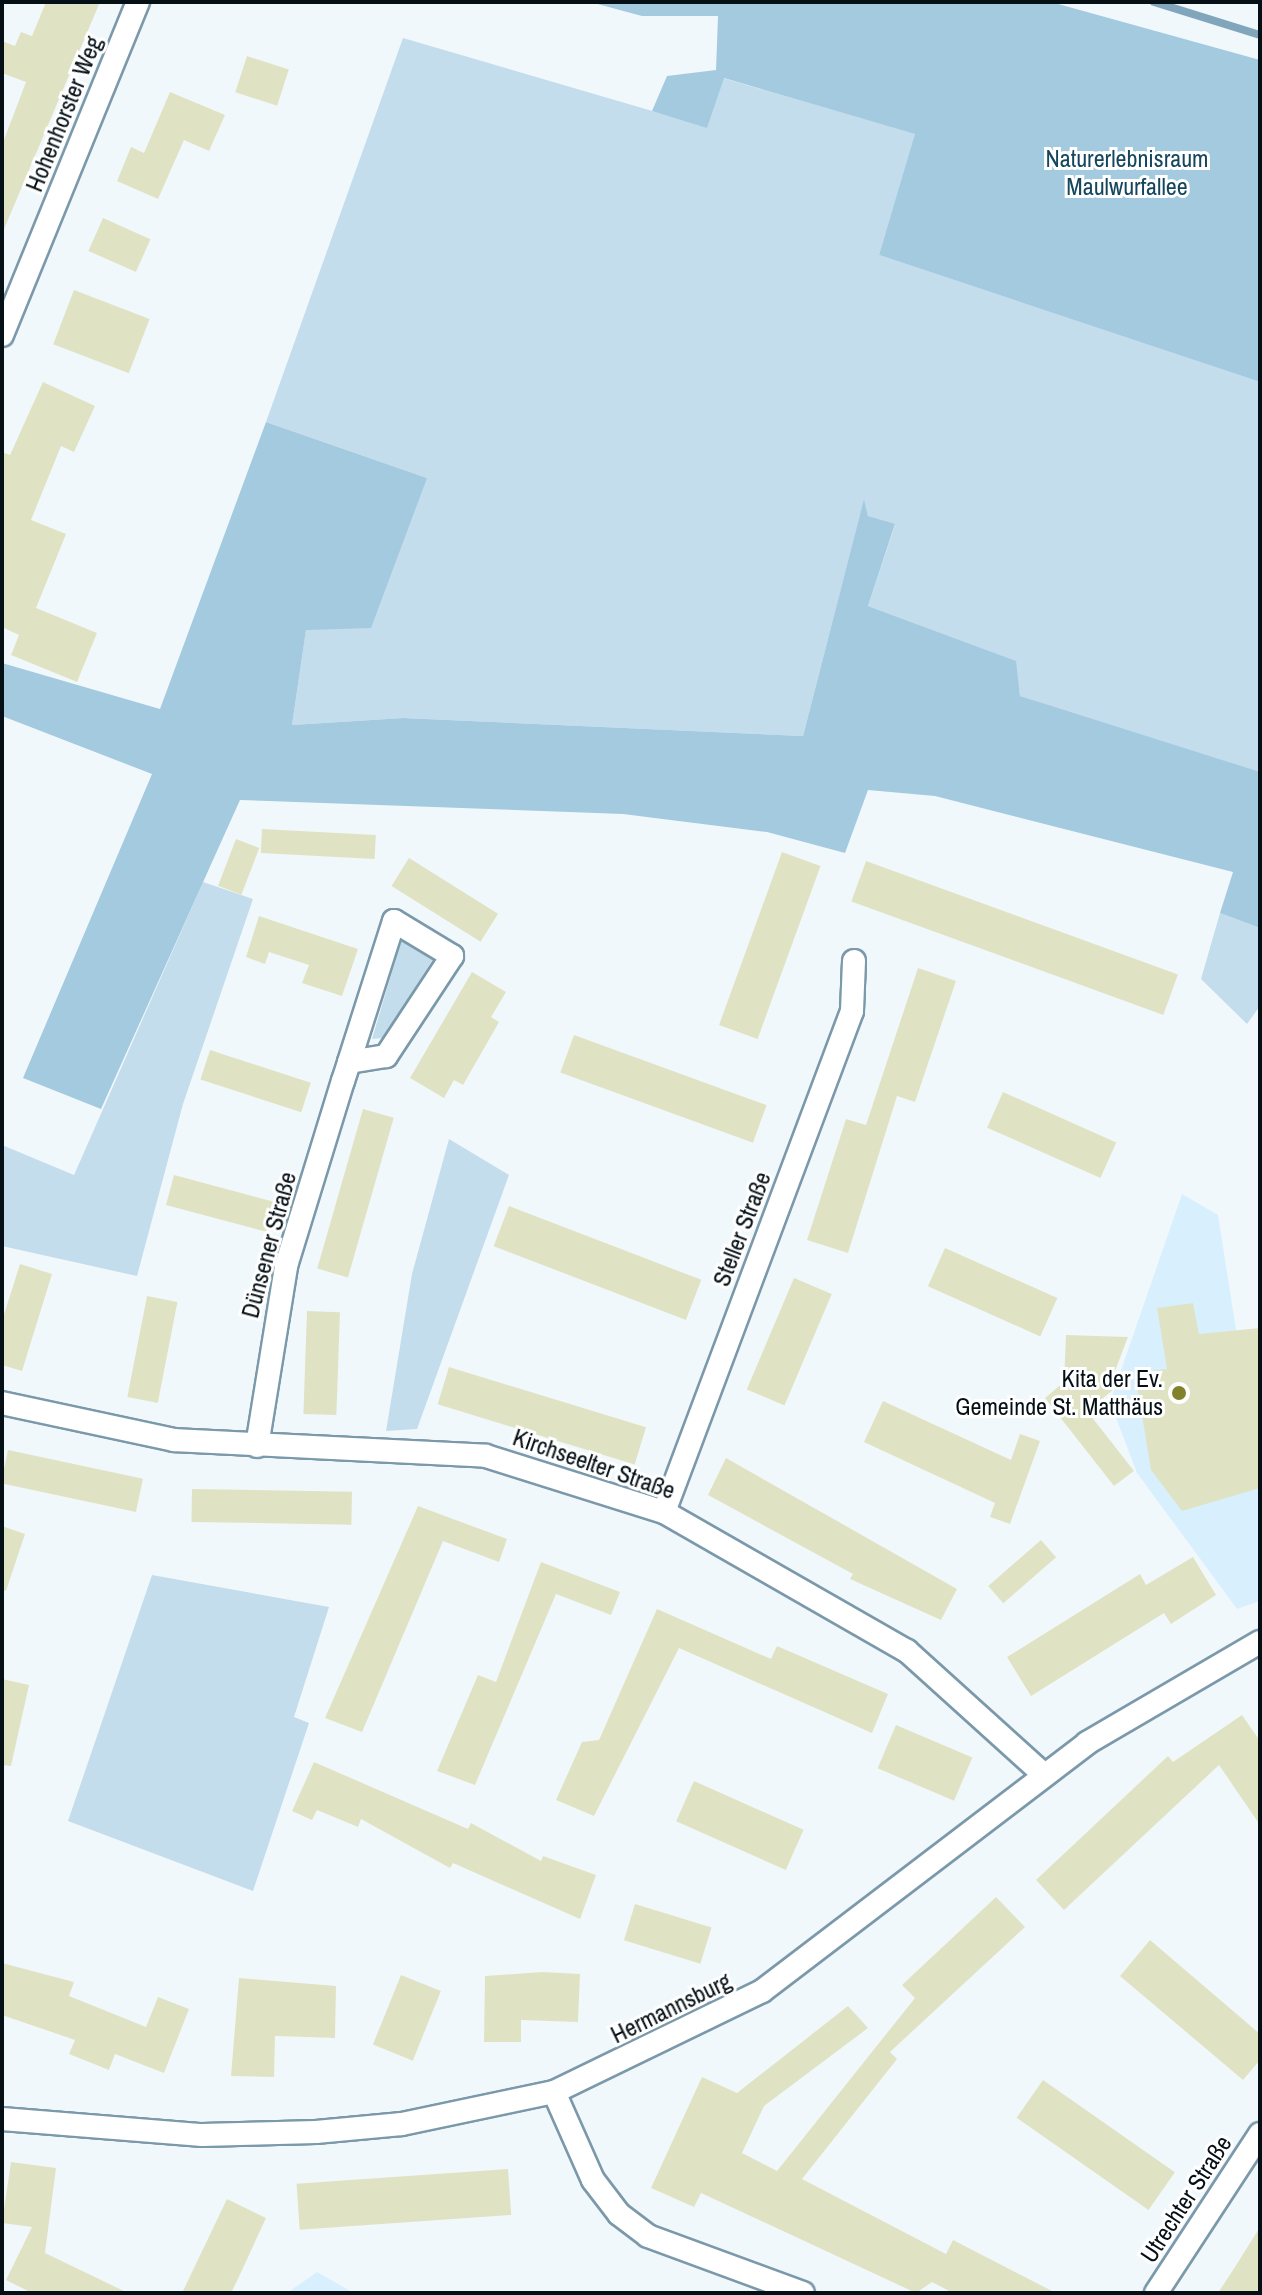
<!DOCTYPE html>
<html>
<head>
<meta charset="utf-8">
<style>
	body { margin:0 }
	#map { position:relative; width:1262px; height:2295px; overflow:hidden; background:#f1f8fc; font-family:"Archivo Narrow",sans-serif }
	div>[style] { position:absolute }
	.built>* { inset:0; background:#d8f0fe }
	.green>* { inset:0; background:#c3ddec }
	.forest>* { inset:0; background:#a4cae0 }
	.stream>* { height:8px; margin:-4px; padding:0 4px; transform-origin:4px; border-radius:4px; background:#81a6bc }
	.building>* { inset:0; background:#e0e3c3; transform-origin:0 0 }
	.roads { filter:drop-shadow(2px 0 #7b99aa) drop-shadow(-2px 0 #7b99aa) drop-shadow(0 2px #7b99aa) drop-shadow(0 -2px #7b99aa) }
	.street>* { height:22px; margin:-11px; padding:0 11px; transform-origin:11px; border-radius:11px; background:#fff }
	.dots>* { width:22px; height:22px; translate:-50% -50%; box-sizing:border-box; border:4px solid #fff; border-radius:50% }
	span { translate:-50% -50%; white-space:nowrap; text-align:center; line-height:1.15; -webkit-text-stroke:6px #fff; paint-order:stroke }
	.street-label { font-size:24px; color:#051016 }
	.park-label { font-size:24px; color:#15465e }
	.poi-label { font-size:24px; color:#051016 }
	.right { translate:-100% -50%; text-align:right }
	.frame { position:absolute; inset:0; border:4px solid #051016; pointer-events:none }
</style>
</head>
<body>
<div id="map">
	<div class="built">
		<div style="clip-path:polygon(1182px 1194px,1218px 1215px,1260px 1482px,1260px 1601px,1237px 1609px,1137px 1473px,1110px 1402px)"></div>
		<div style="clip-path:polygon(317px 2272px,354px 2293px,287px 2293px)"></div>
	</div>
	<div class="green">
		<div style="clip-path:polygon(403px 38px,707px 127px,723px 78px,916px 134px,879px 255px,1260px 382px,1258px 777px,1020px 696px,1015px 661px,868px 606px,895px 525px,868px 516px,864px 500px,803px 736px,403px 718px,292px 725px,306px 629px,427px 478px,266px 422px)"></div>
		<div style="clip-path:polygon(203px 882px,253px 899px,183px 1104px,137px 1276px,2px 1246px,2px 1145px,74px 1175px)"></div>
		<div style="clip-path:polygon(1220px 913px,1260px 928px,1260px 1006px,1247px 1024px,1201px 979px)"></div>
		<div style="clip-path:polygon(402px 938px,435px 956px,383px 1038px,372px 1039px)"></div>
		<div style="clip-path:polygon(449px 1139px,509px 1175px,417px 1429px,386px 1431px,412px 1274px)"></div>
		<div style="clip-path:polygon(152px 1575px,329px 1607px,294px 1717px,309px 1723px,253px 1891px,68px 1821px)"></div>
	</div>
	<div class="forest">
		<div style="clip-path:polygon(590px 2px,1051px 2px,1260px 60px,1260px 382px,879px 255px,915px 134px,724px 78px,707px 128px,652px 111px,667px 76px,716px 70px,718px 16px,642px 16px)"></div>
		<div style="clip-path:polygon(266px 422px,427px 478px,371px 628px,306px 630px,292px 725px,403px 718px,803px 736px,864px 499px,868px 516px,895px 524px,868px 606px,1016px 661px,1020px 696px,1260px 772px,1260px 928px,1220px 913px,1233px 872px,935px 796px,868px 790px,845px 853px,767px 832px,623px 814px,240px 800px,101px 1109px,23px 1078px,152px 774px,2px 716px,2px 663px,160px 709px)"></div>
	</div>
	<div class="stream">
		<div style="left:1154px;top:2px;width:111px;rotate:17.3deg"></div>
	</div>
	<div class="building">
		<div style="clip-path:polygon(46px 2px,100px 2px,2px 234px,2px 145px,26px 82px,2px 73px,2px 41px,15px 46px,21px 32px,32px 36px)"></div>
		<div style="left:247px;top:56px;width:44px;height:38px;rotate:18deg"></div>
		<div style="clip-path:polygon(170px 92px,225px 115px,209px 151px,184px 140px,158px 199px,117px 181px,131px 147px,144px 153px)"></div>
		<div style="left:103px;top:218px;width:52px;height:36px;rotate:24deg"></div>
		<div style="left:74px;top:290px;width:81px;height:58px;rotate:21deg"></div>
		<div style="clip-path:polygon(43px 382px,95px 406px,74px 452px,61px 446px,31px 520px,66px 534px,36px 608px,97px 633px,77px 682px,11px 655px,19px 635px,2px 627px,2px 452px,10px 455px)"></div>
		<div style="left:262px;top:829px;width:114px;height:24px;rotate:3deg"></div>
		<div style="left:236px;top:839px;width:25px;height:50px;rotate:21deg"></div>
		<div style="left:782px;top:852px;width:41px;height:184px;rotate:20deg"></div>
		<div style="left:409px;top:858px;width:105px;height:33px;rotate:32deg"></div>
		<div style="left:866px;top:861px;width:332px;height:43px;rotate:20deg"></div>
		<div style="clip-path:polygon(259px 916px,358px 949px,342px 996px,302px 983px,309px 965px,269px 952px,265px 964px,246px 957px)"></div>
		<div style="clip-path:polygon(918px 968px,956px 981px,915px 1102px,897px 1096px,848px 1253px,807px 1240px,846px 1119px,866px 1125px)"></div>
		<div style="clip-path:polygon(472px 972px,506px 992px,491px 1017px,499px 1022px,463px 1085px,454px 1080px,444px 1098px,410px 1078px)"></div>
		<div style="left:574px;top:1035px;width:205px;height:40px;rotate:20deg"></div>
		<div style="left:210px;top:1050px;width:106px;height:31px;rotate:18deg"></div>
		<div style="left:1003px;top:1092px;width:124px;height:39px;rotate:24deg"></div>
		<div style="left:363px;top:1109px;width:32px;height:166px;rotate:16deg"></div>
		<div style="left:174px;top:1175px;width:104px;height:31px;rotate:15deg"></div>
		<div style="left:509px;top:1206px;width:206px;height:43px;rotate:21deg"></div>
		<div style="left:945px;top:1248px;width:123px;height:42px;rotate:24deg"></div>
		<div style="clip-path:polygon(20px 1264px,52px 1274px,22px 1371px,2px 1365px,2px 1321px)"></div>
		<div style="left:794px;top:1278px;width:41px;height:121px;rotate:23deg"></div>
		<div style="left:147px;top:1296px;width:31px;height:103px;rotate:11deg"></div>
		<div style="clip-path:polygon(1193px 1303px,1199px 1334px,1260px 1328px,1260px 1488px,1182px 1511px,1151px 1470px,1135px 1373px,1167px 1369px,1157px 1308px)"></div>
		<div style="left:307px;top:1311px;width:33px;height:103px;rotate:2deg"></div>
		<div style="clip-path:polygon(1066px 1335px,1128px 1337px,1113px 1376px,1134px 1373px,1087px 1411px,1134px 1471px,1114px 1486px,1045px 1398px,1064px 1382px)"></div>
		<div style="left:449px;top:1367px;width:206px;height:39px;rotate:17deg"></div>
		<div style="clip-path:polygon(883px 1401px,1011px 1460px,1020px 1434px,1040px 1441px,1010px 1524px,990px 1517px,995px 1503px,864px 1442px)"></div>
		<div style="left:8px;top:1450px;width:138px;height:34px;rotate:12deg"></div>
		<div style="clip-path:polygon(726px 1458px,957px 1589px,941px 1620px,850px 1579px,853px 1574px,708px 1495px)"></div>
		<div style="left:192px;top:1489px;width:160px;height:33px;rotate:1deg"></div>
		<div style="clip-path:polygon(418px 1506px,507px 1539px,499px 1562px,443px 1541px,362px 1732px,325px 1718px)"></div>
		<div style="clip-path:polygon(2px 1526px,25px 1534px,6px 1591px,2px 1590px)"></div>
		<div style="left:1041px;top:1540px;width:23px;height:70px;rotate:49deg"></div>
		<div style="clip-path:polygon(1193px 1557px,1216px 1595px,1171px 1624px,1164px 1613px,1031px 1696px,1007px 1657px,1140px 1574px,1146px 1585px)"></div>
		<div style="clip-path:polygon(541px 1562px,620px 1592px,611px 1615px,556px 1594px,475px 1785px,437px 1771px,478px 1675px,496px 1682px)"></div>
		<div style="clip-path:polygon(657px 1609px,771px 1659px,777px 1646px,888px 1694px,872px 1733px,679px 1648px,594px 1816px,556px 1800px,582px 1742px,599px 1740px)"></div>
		<div style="clip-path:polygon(2px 1679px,29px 1685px,11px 1766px,2px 1765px)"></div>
		<div style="clip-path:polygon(1242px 1715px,1260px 1741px,1260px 1825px,1219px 1765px,1064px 1910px,1036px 1880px,1168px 1756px,1173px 1762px)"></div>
		<div style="left:896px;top:1725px;width:83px;height:47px;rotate:23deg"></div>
		<div style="clip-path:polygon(314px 1762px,468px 1829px,471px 1823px,541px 1861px,543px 1856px,596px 1875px,580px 1919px,453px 1863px,450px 1868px,361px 1819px,358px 1827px,317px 1810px,312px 1820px,292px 1811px)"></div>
		<div style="left:694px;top:1781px;width:120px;height:44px;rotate:24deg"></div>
		<div style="clip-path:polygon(996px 1897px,1025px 1927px,890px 2052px,897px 2059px,802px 2179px,946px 2254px,953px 2240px,1056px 2293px,953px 2293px,932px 2282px,916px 2293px,701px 2193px,694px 2207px,651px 2188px,702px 2077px,737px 2093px,848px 2006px,868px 2028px,764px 2106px,742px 2153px,777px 2171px,915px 1998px,902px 1985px)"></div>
		<div style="left:635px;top:1904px;width:80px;height:38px;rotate:17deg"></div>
		<div style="clip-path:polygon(1150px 1940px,1260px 2034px,1260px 2060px,1243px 2080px,1120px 1976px)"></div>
		<div style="clip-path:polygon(2px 1963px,74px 1982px,69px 1996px,146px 2027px,158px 1997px,189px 2009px,164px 2073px,115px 2054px,109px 2070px,69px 2054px,75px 2040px,2px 2015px)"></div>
		<div style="clip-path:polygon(542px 1972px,580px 1974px,578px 2022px,521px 2020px,521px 2042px,484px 2042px,485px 1976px)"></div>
		<div style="left:401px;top:1975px;width:43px;height:75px;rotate:22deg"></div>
		<div style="clip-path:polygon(239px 1978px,336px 1986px,335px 2038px,275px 2036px,274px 2077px,231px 2076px)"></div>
		<div style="left:1043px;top:2080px;width:161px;height:46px;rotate:35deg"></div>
		<div style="clip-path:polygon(11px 2162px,56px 2168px,45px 2253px,128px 2293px,32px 2293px,6px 2280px,32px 2227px,2px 2223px)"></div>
		<div style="left:508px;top:2169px;width:46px;height:212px;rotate:86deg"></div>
		<div style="clip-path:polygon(227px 2199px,266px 2218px,237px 2281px,231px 2293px,182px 2293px)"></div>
		<div style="clip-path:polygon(1260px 2227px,1260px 2293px,1218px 2293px,1235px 2267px)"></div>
	</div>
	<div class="roads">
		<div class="street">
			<div style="left:2px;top:335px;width:360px;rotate:-67.8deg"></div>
			<div style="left:2px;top:1403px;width:176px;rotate:12.1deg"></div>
			<div style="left:174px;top:1440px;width:312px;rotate:2.9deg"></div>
			<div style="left:486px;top:1456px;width:187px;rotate:17.5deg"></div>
			<div style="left:664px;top:1512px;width:280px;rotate:29.8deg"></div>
			<div style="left:907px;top:1651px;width:185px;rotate:42.1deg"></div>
			<div style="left:257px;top:1446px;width:182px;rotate:-80.8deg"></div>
			<div style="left:286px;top:1266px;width:194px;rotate:-72.9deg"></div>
			<div style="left:343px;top:1081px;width:20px;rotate:-72deg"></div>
			<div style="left:349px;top:1062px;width:148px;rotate:-72.3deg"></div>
			<div style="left:394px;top:921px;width:68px;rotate:31.1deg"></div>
			<div style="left:452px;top:956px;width:120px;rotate:123.4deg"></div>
			<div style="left:386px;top:1056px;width:37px;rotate:171deg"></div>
			<div style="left:664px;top:1512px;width:535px;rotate:-69.43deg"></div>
			<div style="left:852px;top:1011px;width:50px;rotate:-87.7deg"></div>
			<div style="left:554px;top:2092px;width:96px;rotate:66.1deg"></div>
			<div style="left:593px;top:2180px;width:43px;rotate:52.6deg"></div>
			<div style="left:619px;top:2214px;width:36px;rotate:37deg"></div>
			<div style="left:648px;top:2236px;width:165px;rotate:20.2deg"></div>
			<div style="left:2px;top:2119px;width:201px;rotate:4.6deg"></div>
			<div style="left:202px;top:2135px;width:114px;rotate:-1.5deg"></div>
			<div style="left:316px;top:2132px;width:86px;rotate:-5.3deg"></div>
			<div style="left:402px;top:2124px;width:155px;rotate:-11.9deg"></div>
			<div style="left:554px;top:2092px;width:231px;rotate:-25.9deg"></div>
			<div style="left:762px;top:1991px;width:409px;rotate:-37.3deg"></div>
			<div style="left:1087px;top:1743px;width:200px;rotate:-30.3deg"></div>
			<div style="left:1156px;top:2293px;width:190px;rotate:-56.8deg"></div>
		</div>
	</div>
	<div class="dots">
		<div style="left:1179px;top:1393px;background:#80822c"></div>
	</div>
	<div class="street-label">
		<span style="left:64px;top:114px;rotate:-68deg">Hohenhorster Weg</span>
		<span style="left:742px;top:1229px;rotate:-69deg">Steller Straße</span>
		<span style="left:269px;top:1245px;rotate:-75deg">Dünsener Straße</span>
		<span style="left:594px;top:1464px;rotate:19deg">Kirchseelter Straße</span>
		<span style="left:671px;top:2008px;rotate:-26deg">Hermannsburg</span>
		<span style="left:1186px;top:2199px;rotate:-57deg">Utrechter Straße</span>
	</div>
	<div class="park-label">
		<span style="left:1127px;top:173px">Naturerlebnisraum<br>Maulwurfallee</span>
	</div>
	<div class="poi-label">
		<span class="right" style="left:1163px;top:1393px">Kita der Ev.<br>Gemeinde St. Matthäus</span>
	</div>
	<div class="frame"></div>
</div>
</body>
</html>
